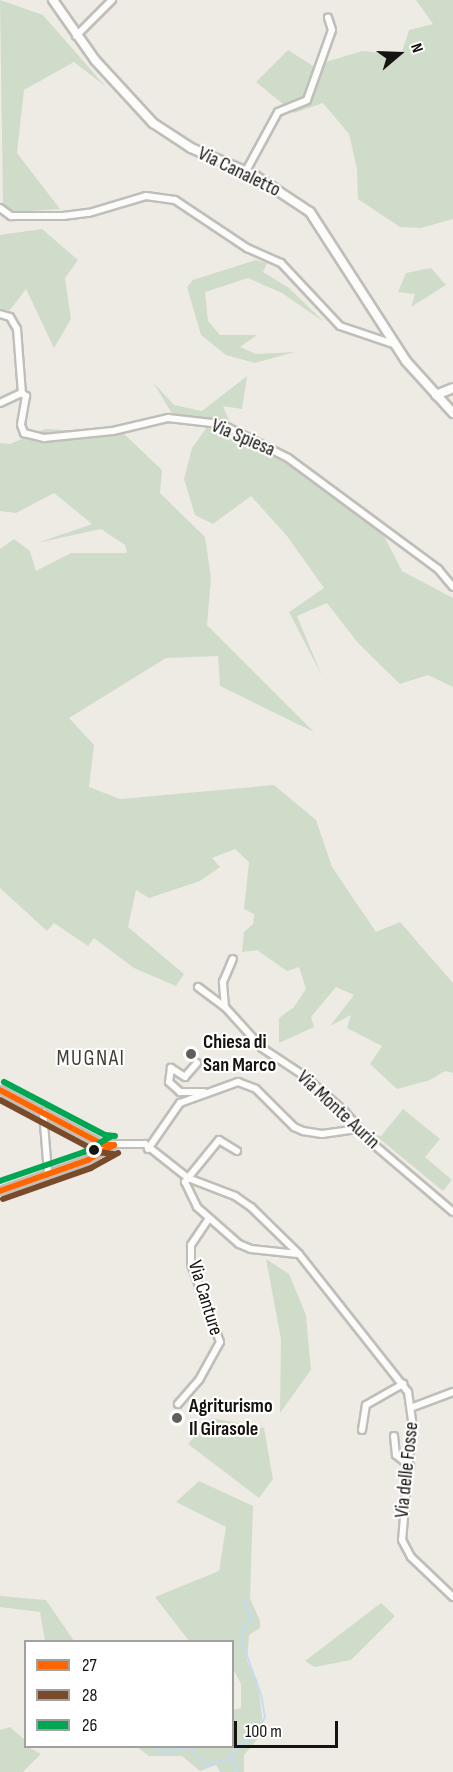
<!DOCTYPE html>
<html>
<head>
<meta charset="utf-8">
<style>
	body { margin:0 }
	#map { position:relative; width:453px; height:1772px; overflow:hidden; background:#edebe4; font-family:"Sofia Sans Condensed",sans-serif }
	div>[style] { position:absolute }
	.green>* { inset:0; background:#d0dcca }
	.stream>* { height:2px; margin:-1px; padding:0 1px; transform-origin:1px; border-radius:1px; background:#c4dcf3 }
	.roads { filter:drop-shadow(2px 0 #c0beb9) drop-shadow(-2px 0 #c0beb9) drop-shadow(0 2px #c0beb9) drop-shadow(0 -2px #c0beb9) }
	.street>* { height:6px; margin:-3px; padding:0 3px; transform-origin:3px; border-radius:3px; background:#fcfcfb }
	.secondary>* { height:8px; margin:-4px; padding:0 4px; transform-origin:4px; border-radius:4px; background:#fcfcfb }
	.bus-1>* { height:6px; margin:-3px; padding:0 3px; transform-origin:3px; border-radius:3px; background:#f60 }
	.bus-2>* { height:6px; margin:-3px; padding:0 3px; transform-origin:3px; border-radius:3px; background:#7a4b2a }
	.bus-3>* { height:6px; margin:-3px; padding:0 3px; transform-origin:3px; border-radius:3px; background:#00a651 }
	.dots>* { width:16px; height:16px; translate:-50% -50%; box-sizing:border-box; border:3px solid #fff; border-radius:50% }
	span { translate:-50% -50%; white-space:nowrap; text-align:center; line-height:1.15; -webkit-text-stroke:4.5px #fff; paint-order:stroke }
	.street-label { font-size:20px; color:#161410 }
	.poi-label { font-size:20px; color:#161410; font-weight:700 }
	.left { translate:0 -50%; text-align:left }
	.quarter-label { font-size:22px; color:#433f35; letter-spacing:1.5px }
	.legend { position:absolute; left:24px; top:1640px; width:210px; height:108px; box-sizing:border-box; background:#fff; border:2px solid #a2a19f; margin:0; padding:8px 10px; list-style:none; font-size:18px; color:#161410 }
	.legend li { display:flex; align-items:center; gap:12px; height:30px }
	.legend b { width:30px; border:2px solid #a2a19f }
	.north { position:absolute; left:369px; top:24px; width:60px; height:60px; -webkit-text-stroke:4px #fff; paint-order:stroke; rotate:71deg; font-size:16px; font-weight:700; line-height:24px; text-align:center; color:#161410 }
	.north::after { content:''; display:block; margin:auto; width:21px; height:27px; background:#161410; clip-path:polygon(50% 0,100% 100%,50% 72%,0 100%) }
	.scale { position:absolute; left:234px; top:1721px; width:104px; height:27px; box-sizing:border-box; border:3px solid #161410; border-top:0; padding-left:8px; font-size:18px; line-height:21px; white-space:nowrap; color:#161410; -webkit-text-stroke:4px #fff; paint-order:stroke }
</style>
</head>
<body>
<div id="map">
	<div class="green">
		<div style="clip-path:polygon(0 0,43px 15px,105px 86px,74px 62px,24px 90px,17px 153px,60px 209px,15px 212px,3px 203px)"></div>
		<div style="clip-path:polygon(416px 0,453px 0,453px 219px,421px 228px,400px 227px,358px 199px,357px 169px,349px 134px,323px 103px,294px 113px,256px 82px,288px 50px,313px 66px,362px 51px,401px 55px,409px 30px,433px 24px)"></div>
		<div style="clip-path:polygon(42px 229px,78px 260px,65px 278px,71px 319px,54px 348px,26px 289px,10px 310px,0 312px,0 235px)"></div>
		<div style="clip-path:polygon(256px 260px,267px 263px,263px 272px,289px 288px,324px 322px,282px 293px,248px 278px,205px 292px,208px 321px,220px 335px,257px 335px,240px 347px,256px 354px,295px 352px,255px 363px,226px 355px,201px 335px,187px 287px,193px 280px)"></div>
		<div style="clip-path:polygon(431px 268px,446px 285px,411px 307px,415px 294px,398px 292px,406px 273px)"></div>
		<div style="clip-path:polygon(247px 376px,242px 409px,223px 406px,234px 433px,301px 473px,383px 534px,402px 571px,453px 598px,453px 687px,428px 675px,400px 684px,358px 643px,327px 603px,297px 616px,322px 676px,289px 612px,324px 588px,287px 536px,251px 496px,213px 524px,195px 515px,184px 479px,192px 448px,207px 427px,171px 412px,153px 382px,174px 405px,202px 411px)"></div>
		<div style="clip-path:polygon(45px 429px,123px 433px,162px 470px,160px 493px,205px 537px,211px 578px,207px 625px,314px 732px,220px 686px,218px 656px,166px 658px,69px 718px,94px 745px,89px 787px,120px 799px,274px 785px,316px 820px,332px 867px,376px 932px,400px 922px,453px 983px,453px 1073px,445px 1071px,430px 1080px,397px 1089px,370px 1064px,382px 1046px,347px 1028px,351px 1015px,330px 1026px,354px 995px,336px 987px,311px 1017px,314px 1027px,279px 1043px,279px 1018px,294px 1007px,306px 989px,299px 967px,287px 971px,257px 950px,242px 952px,244px 932px,253px 924px,254px 914px,244px 909px,249px 862px,235px 849px,212px 858px,220px 867px,200px 881px,149px 898px,136px 890px,128px 927px,184px 974px,176px 986px,134px 968px,94px 938px,88px 946px,54px 923px,47px 931px,0 888px,0 549px,14px 539px,30px 551px,36px 571px,71px 553px,127px 553px,125px 545px,101px 529px,37px 543px,92px 524px,54px 493px,16px 513px,0 511px,0 443px,10px 444px)"></div>
		<div style="clip-path:polygon(403px 1109px,440px 1139px,425px 1157px,452px 1180px,443px 1191px,375px 1135px,381px 1136px)"></div>
		<div style="clip-path:polygon(266px 1259px,289px 1274px,306px 1315px,311px 1370px,280px 1413px,281px 1339px)"></div>
		<div style="clip-path:polygon(211px 1418px,264px 1428px,273px 1479px,259px 1498px,188px 1444px)"></div>
		<div style="clip-path:polygon(199px 1481px,253px 1506px,250px 1598px,260px 1621px,260px 1628px,249px 1635px,247px 1661px,258px 1682px,262px 1717px,261px 1735px,244px 1755px,244px 1772px,220px 1772px,216px 1765px,200px 1771px,182px 1756px,149px 1756px,137px 1747px,232px 1746px,233px 1710px,241px 1708px,241px 1684px,233px 1669px,232px 1642px,189px 1641px,155px 1597px,219px 1571px,226px 1527px,176px 1502px)"></div>
		<div style="clip-path:polygon(0 1596px,46px 1600px,74px 1641px,45px 1641px,40px 1612px,0 1607px)"></div>
		<div style="clip-path:polygon(381px 1603px,395px 1616px,351px 1660px,315px 1667px,305px 1661px)"></div>
		<div style="clip-path:polygon(10px 1727px,25px 1740px,26px 1746px,41px 1754px,23px 1772px,0 1772px,0 1730px)"></div>
	</div>
	<div class="stream">
		<div style="left:153px;top:1746px;width:13px;rotate:29deg"></div>
		<div style="left:164px;top:1752px;width:25px;rotate:-12deg"></div>
		<div style="left:188px;top:1746px;width:28px;rotate:46deg"></div>
		<div style="left:207px;top:1766px;width:26px;rotate:-18deg"></div>
		<div style="left:237px;top:1772px;width:15px;rotate:-110deg"></div>
		<div style="left:232px;top:1758px;width:13px;rotate:-67deg"></div>
		<div style="left:237px;top:1746px;width:20px;rotate:-24deg"></div>
		<div style="left:255px;top:1738px;width:23px;rotate:-65deg"></div>
		<div style="left:265px;top:1717px;width:22px;rotate:-100deg"></div>
		<div style="left:261px;top:1695px;width:56px;rotate:-109.7deg"></div>
		<div style="left:242px;top:1642px;width:11px;rotate:-90deg"></div>
		<div style="left:242px;top:1631px;width:15px;rotate:-53deg"></div>
		<div style="left:251px;top:1619px;width:19px;rotate:-108deg"></div>
	</div>
	<div class="roads">
		<div class="street">
			<div style="left:76px;top:36px;width:51px;rotate:-45deg"></div>
			<div style="left:246px;top:171px;width:67px;rotate:-61.5deg"></div>
			<div style="left:278px;top:112px;width:31px;rotate:-22deg"></div>
			<div style="left:307px;top:100px;width:74px;rotate:-70.3deg"></div>
			<div style="left:332px;top:30px;width:13px;rotate:-108deg"></div>
			<div style="left:0;top:208px;width:14px;rotate:36deg"></div>
			<div style="left:11px;top:216px;width:52px"></div>
			<div style="left:63px;top:216px;width:26px;rotate:-7deg"></div>
			<div style="left:89px;top:213px;width:59px;rotate:-16.6deg"></div>
			<div style="left:146px;top:196px;width:29px;rotate:8deg"></div>
			<div style="left:175px;top:200px;width:87px;rotate:33.7deg"></div>
			<div style="left:247px;top:248px;width:37px;rotate:24deg"></div>
			<div style="left:281px;top:263px;width:86px;rotate:46.9deg"></div>
			<div style="left:340px;top:326px;width:59px;rotate:18.7deg"></div>
			<div style="left:0;top:314px;width:10px;rotate:17deg"></div>
			<div style="left:10px;top:317px;width:14px;rotate:60deg"></div>
			<div style="left:17px;top:329px;width:65px;rotate:85.6deg"></div>
			<div style="left:0;top:403px;width:23px;rotate:-25deg"></div>
			<div style="left:21px;top:393px;width:6px;rotate:31deg"></div>
			<div style="left:26px;top:396px;width:29px;rotate:100deg"></div>
			<div style="left:21px;top:425px;width:9px;rotate:69deg"></div>
			<div style="left:24px;top:433px;width:21px;rotate:14deg"></div>
			<div style="left:44px;top:438px;width:69px;rotate:-5.8deg"></div>
			<div style="left:113px;top:431px;width:57px;rotate:-13.3deg"></div>
			<div style="left:168px;top:418px;width:53px;rotate:6.5deg"></div>
			<div style="left:221px;top:424px;width:75px;rotate:26.9deg"></div>
			<div style="left:288px;top:458px;width:187px;rotate:36.5deg"></div>
			<div style="left:438px;top:569px;width:23px;rotate:50deg"></div>
			<div style="left:198px;top:987px;width:34px;rotate:37deg"></div>
			<div style="left:225px;top:1007px;width:55px;rotate:47.9deg"></div>
			<div style="left:262px;top:1048px;width:49px;rotate:33.4deg"></div>
			<div style="left:303px;top:1075px;width:55px;rotate:41.3deg"></div>
			<div style="left:344px;top:1111px;width:43px;rotate:48.8deg"></div>
			<div style="left:372px;top:1143px;width:106px;rotate:40.4deg"></div>
			<div style="left:225px;top:1007px;width:25px;rotate:-95deg"></div>
			<div style="left:223px;top:982px;width:25px;rotate:-67deg"></div>
			<div style="left:197px;top:1063px;width:18px;rotate:131deg"></div>
			<div style="left:185px;top:1077px;width:17px;rotate:-147deg"></div>
			<div style="left:171px;top:1068px;width:14px;rotate:98deg"></div>
			<div style="left:169px;top:1082px;width:15px;rotate:42deg"></div>
			<div style="left:180px;top:1092px;width:24px"></div>
			<div style="left:0;top:1090px;width:115px;rotate:27.9deg"></div>
			<div style="left:102px;top:1144px;width:43px"></div>
			<div style="left:145px;top:1144px;width:55px;rotate:38.3deg"></div>
			<div style="left:188px;top:1178px;width:50px;rotate:21deg"></div>
			<div style="left:235px;top:1196px;width:19px;rotate:35deg"></div>
			<div style="left:251px;top:1207px;width:67px;rotate:44.4deg"></div>
			<div style="left:299px;top:1254px;width:176px;rotate:51.7deg"></div>
			<div style="left:408px;top:1392px;width:30px;rotate:82deg"></div>
			<div style="left:412px;top:1422px;width:118px;rotate:94.8deg"></div>
			<div style="left:402px;top:1540px;width:19px;rotate:62deg"></div>
			<div style="left:411px;top:1557px;width:58px;rotate:43.6deg"></div>
			<div style="left:43px;top:1112px;width:61px;rotate:85.3deg"></div>
			<div style="left:148px;top:1149px;width:56px;rotate:-55.2deg"></div>
			<div style="left:180px;top:1103px;width:62px;rotate:-19.9deg"></div>
			<div style="left:238px;top:1082px;width:19px;rotate:21deg"></div>
			<div style="left:256px;top:1089px;width:54px;rotate:45deg"></div>
			<div style="left:294px;top:1127px;width:10px;rotate:24deg"></div>
			<div style="left:303px;top:1131px;width:19px;rotate:9deg"></div>
			<div style="left:322px;top:1134px;width:35px;rotate:-8deg"></div>
			<div style="left:237px;top:1151px;width:21px;rotate:-149deg"></div>
			<div style="left:219px;top:1140px;width:49px;rotate:129.2deg"></div>
			<div style="left:188px;top:1178px;width:5px;rotate:127deg"></div>
			<div style="left:185px;top:1182px;width:28px;rotate:64deg"></div>
			<div style="left:197px;top:1207px;width:56px;rotate:41.4deg"></div>
			<div style="left:239px;top:1244px;width:13px;rotate:23deg"></div>
			<div style="left:251px;top:1249px;width:47px;rotate:6.1deg"></div>
			<div style="left:0;top:1191px;width:93px;rotate:-19.4deg"></div>
			<div style="left:88px;top:1160px;width:29px;rotate:-31deg"></div>
			<div style="left:178px;top:1404px;width:32px;rotate:-49deg"></div>
			<div style="left:199px;top:1380px;width:43px;rotate:-61.1deg"></div>
			<div style="left:220px;top:1342px;width:83px;rotate:-110.4deg"></div>
			<div style="left:191px;top:1264px;width:19px;rotate:-90deg"></div>
			<div style="left:191px;top:1245px;width:30px;rotate:-56deg"></div>
			<div style="left:413px;top:1407px;width:43px;rotate:-20.6deg"></div>
			<div style="left:362px;top:1430px;width:25px;rotate:-81deg"></div>
			<div style="left:366px;top:1405px;width:43px;rotate:-29.6deg"></div>
			<div style="left:394px;top:1436px;width:19px;rotate:84deg"></div>
			<div style="left:396px;top:1455px;width:18px;rotate:38deg"></div>
		</div>
		<div class="secondary">
			<div style="left:53px;top:0;width:73px;rotate:55deg"></div>
			<div style="left:95px;top:60px;width:86px;rotate:47.4deg"></div>
			<div style="left:153px;top:123px;width:45px;rotate:33.3deg"></div>
			<div style="left:191px;top:148px;width:69px;rotate:23.2deg"></div>
			<div style="left:254px;top:175px;width:67px;rotate:33.5deg"></div>
			<div style="left:310px;top:212px;width:177px;rotate:57.2deg"></div>
			<div style="left:406px;top:361px;width:70px;rotate:47.9deg"></div>
			<div style="left:436px;top:395px;width:18px;rotate:-22deg"></div>
		</div>
	</div>
	<div class="bus-1">
		<div style="left:0;top:1090px;width:115px;rotate:27.9deg"></div>
		<div style="left:102px;top:1144px;width:12px;rotate:5deg"></div>
		<div style="left:0;top:1191px;width:93px;rotate:-19.4deg"></div>
		<div style="left:88px;top:1160px;width:30px;rotate:-30deg"></div>
	</div>
	<div class="bus-2">
		<div style="left:0;top:1100px;width:111px;rotate:28deg"></div>
		<div style="left:98px;top:1152px;width:15px;rotate:8deg"></div>
		<div style="left:3px;top:1199px;width:93px;rotate:-19.4deg"></div>
		<div style="left:91px;top:1168px;width:31px;rotate:-29deg"></div>
	</div>
	<div class="bus-3">
		<div style="left:4px;top:1082px;width:114px;rotate:27.7deg"></div>
		<div style="left:105px;top:1135px;width:10px;rotate:6deg"></div>
		<div style="left:0;top:1181px;width:89px;rotate:-19deg"></div>
		<div style="left:84px;top:1152px;width:30px;rotate:-30deg"></div>
	</div>
	<div class="dots">
		<div style="left:191px;top:1054px;background:#615f5a"></div>
		<div style="left:94px;top:1150px;background:#161410"></div>
		<div style="left:177px;top:1418px;background:#615f5a"></div>
	</div>
	<div class="street-label">
		<span style="left:239px;top:172px;rotate:26deg">Via Canaletto</span>
		<span style="left:243px;top:438px;rotate:23deg">Via Spiesa</span>
		<span style="left:338px;top:1110px;rotate:43deg">Via Monte Aurin</span>
		<span style="left:205px;top:1298px;rotate:73deg">Via Canture</span>
		<span style="left:407px;top:1470px;rotate:-84deg">Via delle Fosse</span>
	</div>
	<div class="poi-label">
		<span class="left" style="left:203px;top:1054px">Chiesa di<br>San Marco</span>
		<span class="left" style="left:189px;top:1418px">Agriturismo<br>Il Girasole</span>
	</div>
	<div class="quarter-label">
		<span style="left:91px;top:1059px">MUGNAI</span>
	</div>
	<ul class="legend">
	<li><b style="height:8px;background:#f60"></b>27</li>
	<li><b style="height:8px;background:#7a4b2a"></b>28</li>
	<li><b style="height:8px;background:#00a651"></b>26</li>
	</ul>
	<div class="north">N</div>
	<div class="scale">100 m</div>
</div>
</body>
</html>
